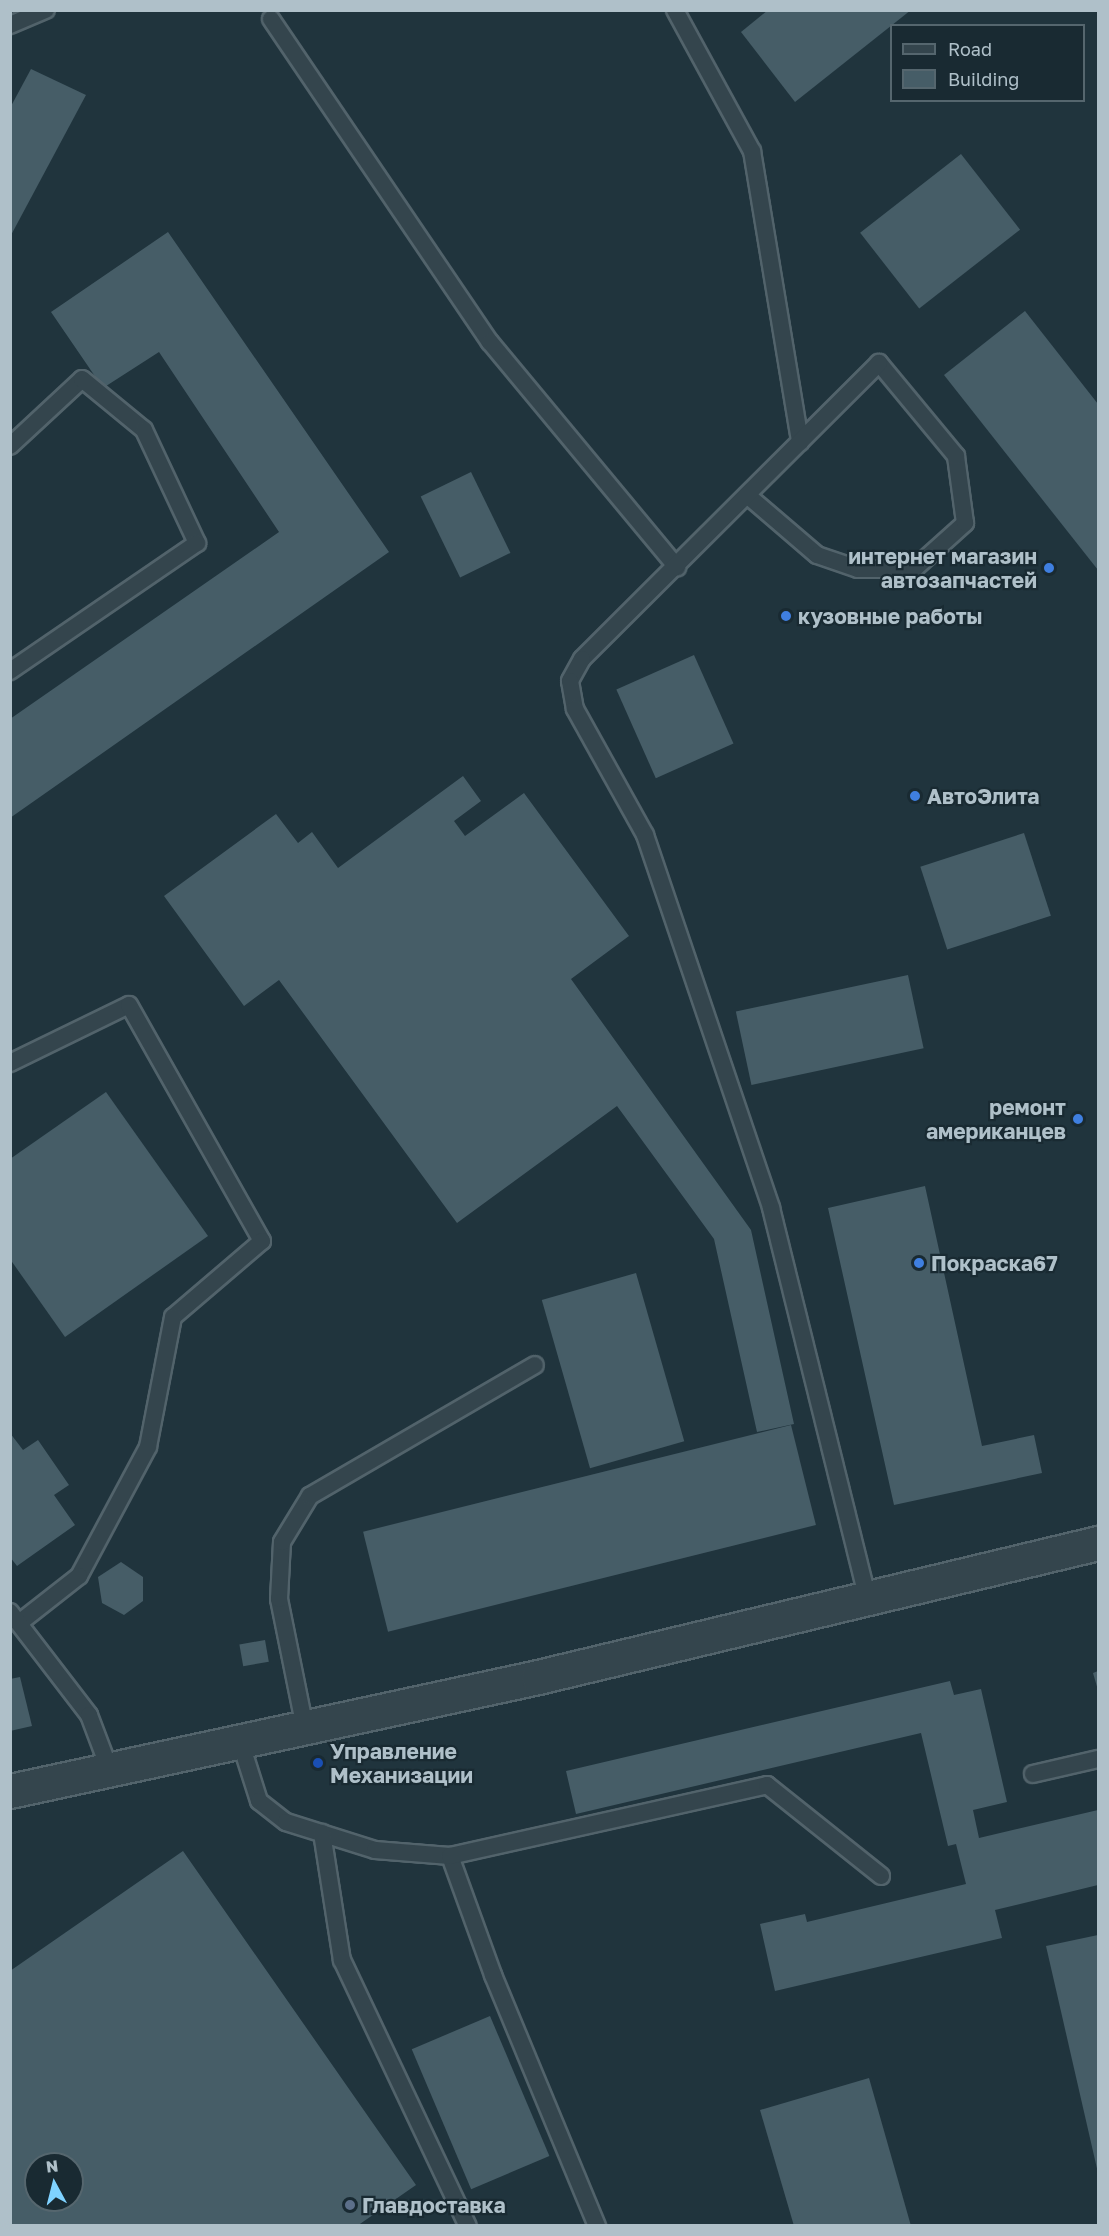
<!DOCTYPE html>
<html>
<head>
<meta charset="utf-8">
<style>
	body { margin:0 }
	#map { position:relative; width:1109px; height:2236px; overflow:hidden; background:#20343d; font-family:"Golos Text",sans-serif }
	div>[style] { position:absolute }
	.building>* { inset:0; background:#465d67; transform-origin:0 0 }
	.roads { filter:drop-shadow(2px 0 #52636b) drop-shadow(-2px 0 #52636b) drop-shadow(0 2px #52636b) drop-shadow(0 -2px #52636b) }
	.service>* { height:16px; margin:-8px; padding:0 8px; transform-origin:8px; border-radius:8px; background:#34454d }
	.tertiary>* { height:33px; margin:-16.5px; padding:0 16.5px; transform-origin:16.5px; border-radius:16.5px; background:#34454d }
	.dots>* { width:16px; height:16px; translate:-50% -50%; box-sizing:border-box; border:3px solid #192a32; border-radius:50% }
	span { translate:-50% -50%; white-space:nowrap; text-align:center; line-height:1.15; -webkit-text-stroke:4.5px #192a32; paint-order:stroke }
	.poi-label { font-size:21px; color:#afc0c9; font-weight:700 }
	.right { translate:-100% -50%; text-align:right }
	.left { translate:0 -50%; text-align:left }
	.frame { position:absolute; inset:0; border:12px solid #afc0c9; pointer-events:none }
	.legend { position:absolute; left:890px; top:24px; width:195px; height:78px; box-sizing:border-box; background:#192a32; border:2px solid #55666e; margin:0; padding:8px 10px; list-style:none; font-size:18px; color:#afc0c9 }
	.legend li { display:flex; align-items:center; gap:12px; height:30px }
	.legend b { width:30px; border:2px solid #55666e }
	.north { position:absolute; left:24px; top:2152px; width:60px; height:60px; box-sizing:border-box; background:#192a32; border:2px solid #55666e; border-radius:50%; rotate:353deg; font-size:16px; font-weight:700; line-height:24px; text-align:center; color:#afc0c9 }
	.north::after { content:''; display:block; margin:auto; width:21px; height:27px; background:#7fd2ff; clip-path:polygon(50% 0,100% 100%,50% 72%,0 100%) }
</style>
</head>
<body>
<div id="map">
	<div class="building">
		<div style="clip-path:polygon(768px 10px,911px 10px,795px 102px,741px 32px)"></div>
		<div style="clip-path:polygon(31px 69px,86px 95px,10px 237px,10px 108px)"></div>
		<div style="left:961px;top:154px;width:96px;height:128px;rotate:52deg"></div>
		<div style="clip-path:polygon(168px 232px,389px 552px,10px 818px,10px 719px,279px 532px,159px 352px,103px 388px,51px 312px)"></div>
		<div style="clip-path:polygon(1025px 311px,1098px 404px,1098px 570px,944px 375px)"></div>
		<div style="left:471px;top:472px;width:90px;height:56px;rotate:64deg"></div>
		<div style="left:694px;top:655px;width:97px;height:85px;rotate:66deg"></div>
		<div style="clip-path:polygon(463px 776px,481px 801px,454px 821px,465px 836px,524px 793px,629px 936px,571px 979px,751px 1230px,794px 1424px,757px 1432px,714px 1239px,617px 1106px,457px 1223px,279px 980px,244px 1006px,164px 896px,276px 814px,298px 843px,312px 832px,338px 868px)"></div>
		<div style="left:1024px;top:833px;width:87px;height:109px;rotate:72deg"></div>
		<div style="left:908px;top:975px;width:75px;height:176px;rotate:78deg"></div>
		<div style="clip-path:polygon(106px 1092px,208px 1236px,65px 1337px,10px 1259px,10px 1159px)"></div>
		<div style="clip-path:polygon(925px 1186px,982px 1446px,1034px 1435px,1042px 1473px,894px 1505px,828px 1208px)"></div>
		<div style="left:636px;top:1273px;width:175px;height:98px;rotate:74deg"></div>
		<div style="left:791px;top:1425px;width:103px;height:441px;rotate:76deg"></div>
		<div style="clip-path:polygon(10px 1433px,23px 1450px,38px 1440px,69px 1485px,54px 1495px,75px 1525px,17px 1566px,10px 1557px)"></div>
		<div style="clip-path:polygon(121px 1562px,143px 1577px,143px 1601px,124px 1615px,102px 1603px,98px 1577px)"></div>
		<div style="left:265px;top:1640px;width:22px;height:26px;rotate:80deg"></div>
		<div style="clip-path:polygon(1098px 1671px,1098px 1690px,1093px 1673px)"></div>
		<div style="clip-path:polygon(20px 1677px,32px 1726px,10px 1731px,10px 1679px)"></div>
		<div style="clip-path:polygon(950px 1681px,954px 1695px,981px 1689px,1007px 1802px,973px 1810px,979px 1838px,1098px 1810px,1098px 1885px,995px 1910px,1002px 1938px,775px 1991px,760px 1924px,805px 1914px,807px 1922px,966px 1884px,956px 1844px,948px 1846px,921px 1733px,576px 1814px,566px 1771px)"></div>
		<div style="clip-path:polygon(evenodd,183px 1851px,416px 2185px,357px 2226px,10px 2226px,10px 1971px,183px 1851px,36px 2164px,72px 2164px,72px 2200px,36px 2200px,36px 2164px)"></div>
		<div style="clip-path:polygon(1098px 1935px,1098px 2173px,1046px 1946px)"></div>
		<div style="left:490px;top:2016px;width:152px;height:85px;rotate:67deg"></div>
		<div style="clip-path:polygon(869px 2078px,911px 2226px,794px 2226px,760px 2110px)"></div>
	</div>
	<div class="roads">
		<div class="service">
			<div style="left:675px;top:10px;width:161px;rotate:61.4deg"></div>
			<div style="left:752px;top:151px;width:295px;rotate:80.6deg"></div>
			<div style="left:271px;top:19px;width:390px;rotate:55.9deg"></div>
			<div style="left:490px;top:342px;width:293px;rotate:50.3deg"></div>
			<div style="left:10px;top:25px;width:39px;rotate:-23deg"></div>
			<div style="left:10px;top:446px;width:98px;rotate:-42.9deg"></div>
			<div style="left:82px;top:379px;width:80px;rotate:39.4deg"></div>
			<div style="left:144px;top:430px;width:125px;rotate:64.9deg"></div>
			<div style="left:197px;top:543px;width:227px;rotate:145.6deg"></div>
			<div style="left:747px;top:495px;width:92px;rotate:40.6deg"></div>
			<div style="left:817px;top:555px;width:43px;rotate:18.9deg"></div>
			<div style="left:858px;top:569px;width:56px"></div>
			<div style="left:914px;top:569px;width:69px;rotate:-42deg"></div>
			<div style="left:965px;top:523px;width:68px;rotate:-97.7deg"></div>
			<div style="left:956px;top:456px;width:121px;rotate:-129.6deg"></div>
			<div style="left:879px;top:363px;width:419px;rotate:135.1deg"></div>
			<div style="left:582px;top:659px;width:25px;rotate:119deg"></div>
			<div style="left:570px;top:681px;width:28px;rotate:80deg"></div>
			<div style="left:575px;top:709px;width:144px;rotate:60.9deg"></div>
			<div style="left:645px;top:835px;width:394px;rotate:71.3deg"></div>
			<div style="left:771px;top:1208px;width:404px;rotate:76.1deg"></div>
			<div style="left:10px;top:1063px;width:132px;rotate:-26deg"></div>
			<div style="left:129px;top:1005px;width:271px;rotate:60.6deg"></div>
			<div style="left:262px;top:1241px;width:117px;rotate:139.5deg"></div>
			<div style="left:173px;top:1317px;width:132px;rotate:100.9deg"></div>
			<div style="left:148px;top:1447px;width:146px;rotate:118.1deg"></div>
			<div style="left:79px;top:1576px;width:76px;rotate:141.9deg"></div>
			<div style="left:10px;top:1612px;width:130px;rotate:52.5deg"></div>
			<div style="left:89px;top:1715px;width:57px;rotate:69.3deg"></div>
			<div style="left:305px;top:1728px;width:132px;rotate:-101.4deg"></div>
			<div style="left:279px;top:1599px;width:57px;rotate:-87deg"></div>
			<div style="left:282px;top:1542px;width:54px;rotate:-58.7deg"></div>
			<div style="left:310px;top:1496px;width:260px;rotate:-30.2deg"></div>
			<div style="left:240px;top:1741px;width:63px;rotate:72.4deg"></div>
			<div style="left:259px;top:1801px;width:34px;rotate:38deg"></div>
			<div style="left:286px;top:1822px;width:93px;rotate:17.5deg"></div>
			<div style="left:375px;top:1850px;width:75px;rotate:4.6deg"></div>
			<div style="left:450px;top:1856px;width:127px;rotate:70.1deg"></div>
			<div style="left:493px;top:1975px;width:272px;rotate:67.5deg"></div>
			<div style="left:1033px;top:1774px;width:67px;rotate:-13deg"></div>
			<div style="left:322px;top:1833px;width:129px;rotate:81.1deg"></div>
			<div style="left:342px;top:1960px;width:294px;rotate:64.7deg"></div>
			<div style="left:450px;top:1856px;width:325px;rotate:-12.6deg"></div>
			<div style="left:767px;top:1785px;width:146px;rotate:38.6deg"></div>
		</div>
		<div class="tertiary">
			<div style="left:10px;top:1791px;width:540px;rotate:-12.18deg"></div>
			<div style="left:538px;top:1677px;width:576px;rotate:-13.46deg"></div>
		</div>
	</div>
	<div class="dots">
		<div style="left:1049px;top:568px;background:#3f7fe0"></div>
		<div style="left:786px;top:616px;background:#3f7fe0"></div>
		<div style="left:915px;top:796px;background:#3f7fe0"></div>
		<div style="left:1078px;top:1119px;background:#3f7fe0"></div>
		<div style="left:919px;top:1263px;background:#3f7fe0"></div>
		<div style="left:318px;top:1763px;background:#1a4fb4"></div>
		<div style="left:350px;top:2205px;background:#5c6f8a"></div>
	</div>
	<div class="poi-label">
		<span class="right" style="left:1037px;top:568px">интернет магазин<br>автозапчастей</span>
		<span class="left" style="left:798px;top:616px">кузовные работы</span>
		<span class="left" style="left:927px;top:796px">АвтоЭлита</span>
		<span class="right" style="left:1066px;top:1119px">ремонт<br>американцев</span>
		<span class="left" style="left:931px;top:1263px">Покраска67</span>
		<span class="left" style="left:330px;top:1763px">Управление<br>Механизации</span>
		<span class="left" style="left:362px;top:2205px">Главдоставка</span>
	</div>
	<div class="frame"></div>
	<ul class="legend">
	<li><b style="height:8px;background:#34454d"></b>Road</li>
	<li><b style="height:16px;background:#465d67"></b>Building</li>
	</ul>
	<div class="north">N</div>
</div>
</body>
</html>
